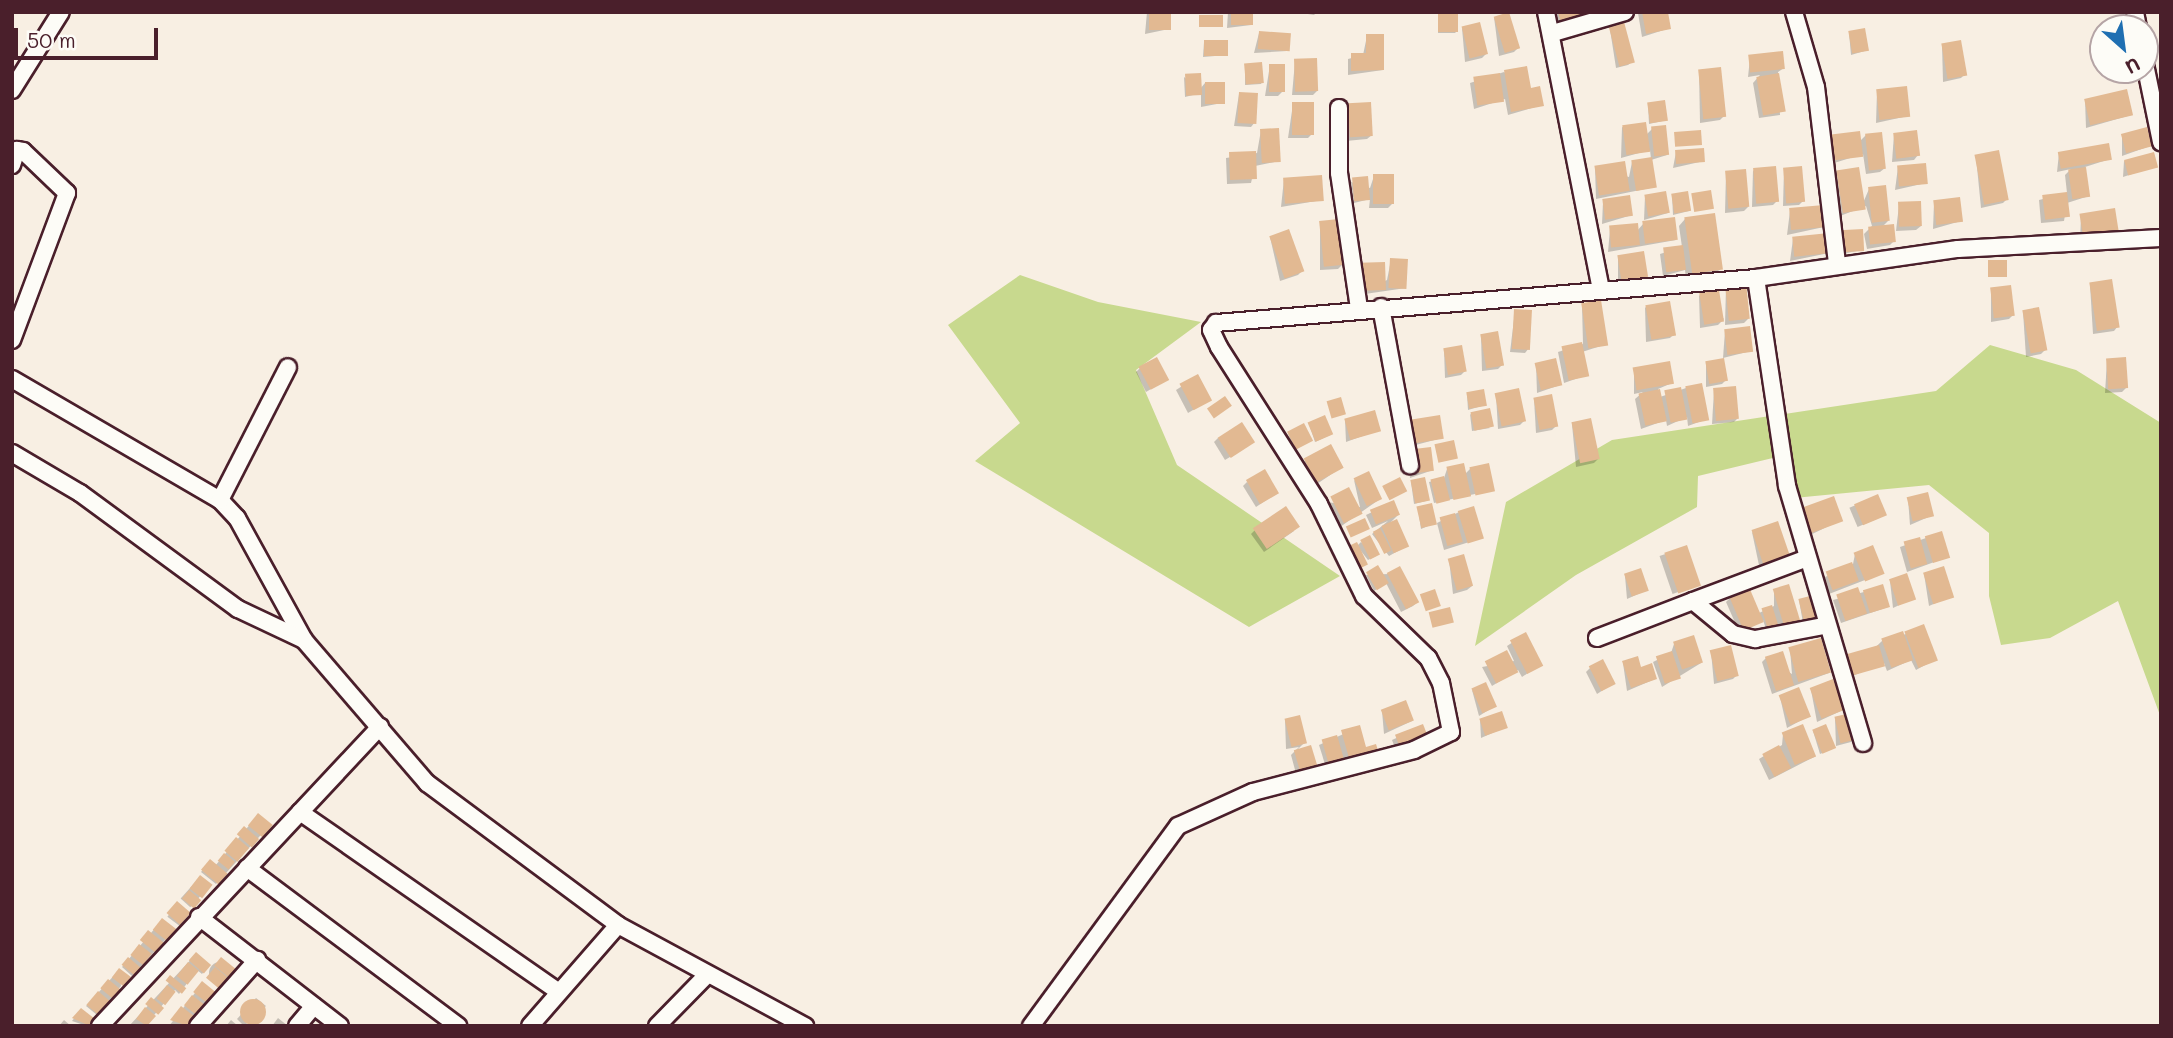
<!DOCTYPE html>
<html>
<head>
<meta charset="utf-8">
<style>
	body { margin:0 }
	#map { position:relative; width:2173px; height:1038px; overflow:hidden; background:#f8efe3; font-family:Mali,sans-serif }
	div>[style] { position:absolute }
	.green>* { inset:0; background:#c8d98e }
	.shadow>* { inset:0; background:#0003; transform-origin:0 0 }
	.round { border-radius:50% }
	.building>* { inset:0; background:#e2b992; transform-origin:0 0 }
	.roads { filter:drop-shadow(2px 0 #4a1f2b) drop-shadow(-2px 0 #4a1f2b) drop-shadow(0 2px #4a1f2b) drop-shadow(0 -2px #4a1f2b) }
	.street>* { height:16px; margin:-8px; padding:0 8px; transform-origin:8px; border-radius:8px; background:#fdfcf7 }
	span { translate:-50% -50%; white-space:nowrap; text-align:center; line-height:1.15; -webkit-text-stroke:6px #fdfcf7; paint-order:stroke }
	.frame { position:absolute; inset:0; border:14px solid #4a1f2b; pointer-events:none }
	.north { position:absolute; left:2089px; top:14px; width:70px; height:70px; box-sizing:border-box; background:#fdfcf7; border:2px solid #b5a4a5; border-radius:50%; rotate:152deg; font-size:19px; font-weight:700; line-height:28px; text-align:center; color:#4a1f2b }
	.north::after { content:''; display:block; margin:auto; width:24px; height:32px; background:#1f6fb2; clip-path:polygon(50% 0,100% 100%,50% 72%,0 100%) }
	.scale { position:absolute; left:14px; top:28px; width:144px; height:32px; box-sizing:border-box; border:4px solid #4a1f2b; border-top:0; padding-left:9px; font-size:21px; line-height:24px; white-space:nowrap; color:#4a1f2b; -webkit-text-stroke:5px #fdfcf7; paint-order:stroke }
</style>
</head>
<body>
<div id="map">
	<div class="green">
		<div style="clip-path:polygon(1020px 275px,1098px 302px,1201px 322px,1136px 370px,1177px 465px,1340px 576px,1249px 627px,975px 461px,1020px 423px,948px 325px)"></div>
		<div style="clip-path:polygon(1990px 345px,2076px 370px,2161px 423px,2161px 718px,2118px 601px,2050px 638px,2001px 645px,1989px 596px,1989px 533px,1929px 485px,1794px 498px,1781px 456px,1698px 476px,1697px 507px,1576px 575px,1475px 646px,1506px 502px,1612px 440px,1936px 391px)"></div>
	</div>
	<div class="shadow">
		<div style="clip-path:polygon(1147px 12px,1169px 12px,1169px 29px,1145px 34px)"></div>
		<div style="clip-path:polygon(1228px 12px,1251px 12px,1251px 25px,1227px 28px)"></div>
		<div style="clip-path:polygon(1295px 12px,1317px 12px,1314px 15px)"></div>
		<div style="clip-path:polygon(1554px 12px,1592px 12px,1557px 26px)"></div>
		<div style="clip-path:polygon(1667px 12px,1670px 28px,1642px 37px,1638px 13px)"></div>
		<div style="clip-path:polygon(1439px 14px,1457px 31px,1455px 33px,1438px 33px)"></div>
		<div style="clip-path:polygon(1494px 17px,1518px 48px,1514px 52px,1499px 56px)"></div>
		<div style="clip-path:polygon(1609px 23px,1633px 61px,1628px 65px,1616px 68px)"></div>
		<div style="clip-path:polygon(1462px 28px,1486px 54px,1482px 58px,1465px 62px)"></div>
		<div style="clip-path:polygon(1259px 33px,1287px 51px,1254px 53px)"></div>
		<div style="clip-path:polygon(1849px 33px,1868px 50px,1851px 55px)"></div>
		<div style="clip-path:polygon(1367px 36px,1383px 70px,1348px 75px,1348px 59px,1363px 55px)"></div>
		<div style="clip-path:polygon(1204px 42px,1227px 55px,1203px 57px)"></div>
		<div style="clip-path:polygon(1942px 45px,1965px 74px,1961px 78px,1943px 82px)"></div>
		<div style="clip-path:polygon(1750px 58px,1784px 68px,1778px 72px,1780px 115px,1759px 118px,1753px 83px,1760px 75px,1748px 77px)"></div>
		<div style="clip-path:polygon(1295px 61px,1317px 91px,1313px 95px,1292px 95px)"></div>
		<div style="clip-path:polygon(1270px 65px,1282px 92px,1278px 96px,1265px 96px)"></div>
		<div style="clip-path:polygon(1245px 66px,1262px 82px,1261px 84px,1245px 85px)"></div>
		<div style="clip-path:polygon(1699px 71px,1724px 116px,1720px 120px,1700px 123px)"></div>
		<div style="clip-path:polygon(1504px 72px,1529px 90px,1542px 105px,1508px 115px,1505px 99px,1474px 109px,1470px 83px)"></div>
		<div style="clip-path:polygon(1184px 77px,1200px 89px,1205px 83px,1222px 103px,1201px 107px,1201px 93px,1185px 97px)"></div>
		<div style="clip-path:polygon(1877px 91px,1908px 116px,1876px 123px)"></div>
		<div style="clip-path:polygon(1239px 94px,1255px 122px,1251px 127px,1234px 126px)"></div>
		<div style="clip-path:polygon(2085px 100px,2131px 115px,2086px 128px)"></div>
		<div style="clip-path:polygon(1293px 104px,1312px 134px,1308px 138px,1288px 138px)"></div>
		<div style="clip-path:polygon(1648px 104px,1667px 120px,1649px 124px)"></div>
		<div style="clip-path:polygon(1349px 106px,1372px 135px,1367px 139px,1346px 141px)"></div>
		<div style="clip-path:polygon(1622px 127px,1646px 135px,1652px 129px,1667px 155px,1651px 160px,1655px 187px,1596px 199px,1595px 168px,1629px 177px,1632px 162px,1651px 159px,1650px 150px,1621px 158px)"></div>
		<div style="clip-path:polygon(1261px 130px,1279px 161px,1255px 166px,1251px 183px,1227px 184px,1226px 158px,1257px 153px)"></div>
		<div style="clip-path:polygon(1894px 134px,1918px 155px,1914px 160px,1892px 162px)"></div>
		<div style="clip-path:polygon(2122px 134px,2150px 146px,2122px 156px)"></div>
		<div style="clip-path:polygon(1866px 135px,1885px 168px,1880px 172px,1866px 174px,1863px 154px,1831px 164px,1832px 136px,1859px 142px)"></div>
		<div style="clip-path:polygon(1676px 152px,1704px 161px,1673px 168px)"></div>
		<div style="clip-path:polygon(2059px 153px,2110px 159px,2085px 167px,2089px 196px,2067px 203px,2064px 221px,2041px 223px,2039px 200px,2067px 193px,2065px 175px,2071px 169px,2057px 172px)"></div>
		<div style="clip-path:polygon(1976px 157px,2007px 199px,2003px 203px,1981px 208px)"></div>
		<div style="clip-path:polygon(2124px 161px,2156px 166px,2123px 177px)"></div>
		<div style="clip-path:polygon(1898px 167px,1926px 183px,1895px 190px)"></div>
		<div style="clip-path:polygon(1784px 169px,1803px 201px,1799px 205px,1783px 206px)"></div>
		<div style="clip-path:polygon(1753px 170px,1777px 201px,1773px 205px,1752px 207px)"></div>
		<div style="clip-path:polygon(1837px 172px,1863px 203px,1869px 189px,1888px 221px,1881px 228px,1894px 241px,1890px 245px,1867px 249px,1864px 234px,1872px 226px,1866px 206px,1840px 216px)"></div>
		<div style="clip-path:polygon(1726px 173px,1748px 207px,1744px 211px,1725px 213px)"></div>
		<div style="clip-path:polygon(1374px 176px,1392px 204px,1388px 208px,1369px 208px,1370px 199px,1354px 203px,1351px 182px,1370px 188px)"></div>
		<div style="clip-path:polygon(1284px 179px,1322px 200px,1281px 207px)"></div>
		<div style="clip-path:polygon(1672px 195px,1689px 211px,1673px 215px)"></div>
		<div style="clip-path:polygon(1645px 196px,1668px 213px,1644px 220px)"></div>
		<div style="clip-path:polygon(1603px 202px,1632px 215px,1602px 224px)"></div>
		<div style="clip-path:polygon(1934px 203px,1961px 221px,1933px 229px)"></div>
		<div style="clip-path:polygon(1899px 205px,1921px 226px,1916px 230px,1896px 231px)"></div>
		<div style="clip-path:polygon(1790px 211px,1824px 227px,1787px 235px)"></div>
		<div style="clip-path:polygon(2081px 216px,2117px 232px,2080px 242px)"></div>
		<div style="clip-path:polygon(1685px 219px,1721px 268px,1714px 275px,1686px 279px,1685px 270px,1663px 276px,1660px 254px,1682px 247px,1679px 226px)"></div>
		<div style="clip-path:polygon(1320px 222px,1342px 265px,1338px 269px,1320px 270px)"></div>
		<div style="clip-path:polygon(1643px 224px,1676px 240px,1608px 252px,1610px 229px,1637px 231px)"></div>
		<div style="clip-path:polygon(1836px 236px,1862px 250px,1837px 255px)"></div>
		<div style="clip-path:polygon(1270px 237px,1302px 271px,1298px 275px,1280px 281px)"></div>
		<div style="clip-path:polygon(1793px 239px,1829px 253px,1790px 261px)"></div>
		<div style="clip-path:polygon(1618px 257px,1647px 277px,1618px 286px)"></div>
		<div style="clip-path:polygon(1391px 260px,1406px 288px,1358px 295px,1387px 280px)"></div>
		<div style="clip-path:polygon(2090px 285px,2118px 326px,2114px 331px,2093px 334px)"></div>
		<div style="clip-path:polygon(1726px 287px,1748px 319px,1744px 323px,1725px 325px)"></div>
		<div style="clip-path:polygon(1991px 289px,2013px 315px,2009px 319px,1991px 322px)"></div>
		<div style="clip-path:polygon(1699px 295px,1724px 319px,1718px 325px,1700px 328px)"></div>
		<div style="clip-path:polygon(1582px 306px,1607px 344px,1582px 352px,1587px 375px,1564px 383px,1558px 352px,1583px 344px)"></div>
		<div style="clip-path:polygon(1645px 307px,1674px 334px,1670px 338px,1646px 342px)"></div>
		<div style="clip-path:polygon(1515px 311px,1529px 348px,1525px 353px,1510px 352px)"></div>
		<div style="clip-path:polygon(2023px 312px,2045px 350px,2041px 354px,2026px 357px)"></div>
		<div style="clip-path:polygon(1725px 331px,1751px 351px,1723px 358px)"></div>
		<div style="clip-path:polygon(1481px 336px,1502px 365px,1498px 369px,1482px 371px)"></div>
		<div style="clip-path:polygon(1444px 350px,1465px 371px,1461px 375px,1445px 378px)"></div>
		<div style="clip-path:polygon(2107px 360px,2126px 388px,2122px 392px,2105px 393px)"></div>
		<div style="clip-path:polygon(1706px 363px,1726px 380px,1722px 384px,1706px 387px)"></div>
		<div style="clip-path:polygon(1536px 364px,1560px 385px,1537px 393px)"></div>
		<div style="clip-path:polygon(1140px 368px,1166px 380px,1146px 392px,1136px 372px)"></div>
		<div style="clip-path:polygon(1634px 370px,1672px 383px,1658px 389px,1660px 397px,1686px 388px,1707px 419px,1688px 426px,1687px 417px,1667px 426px,1666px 420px,1641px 429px,1635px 399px,1643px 392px,1634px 394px)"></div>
		<div style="clip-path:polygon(1198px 376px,1210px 400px,1188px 413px,1176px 390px)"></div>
		<div style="clip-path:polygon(1714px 390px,1738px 418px,1734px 422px,1712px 424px)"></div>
		<div style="clip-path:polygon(1467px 394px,1485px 405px,1468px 410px)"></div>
		<div style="clip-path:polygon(1496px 395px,1524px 421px,1520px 425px,1498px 429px)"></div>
		<div style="clip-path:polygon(1534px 399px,1556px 426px,1552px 430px,1536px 433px)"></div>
		<div style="clip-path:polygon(1470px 414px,1490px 428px,1472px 431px)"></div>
		<div style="clip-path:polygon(1345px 420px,1379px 430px,1346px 442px)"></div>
		<div style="clip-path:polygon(1309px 424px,1330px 435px,1315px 442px)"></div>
		<div style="clip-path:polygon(1572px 424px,1598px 459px,1594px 463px,1576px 467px)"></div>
		<div style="clip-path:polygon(1404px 426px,1442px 438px,1408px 447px)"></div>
		<div style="clip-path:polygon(1288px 433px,1309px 442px,1294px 450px)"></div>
		<div style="clip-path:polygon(1218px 438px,1248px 446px,1225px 460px,1214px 442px)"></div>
		<div style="clip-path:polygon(1407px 456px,1433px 470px,1410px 478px)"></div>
		<div style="clip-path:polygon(1305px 461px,1342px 467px,1314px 486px,1301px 466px)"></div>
		<div style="clip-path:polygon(1447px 469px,1465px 474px,1470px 469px,1493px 490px,1434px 503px,1429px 482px,1444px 478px)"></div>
		<div style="clip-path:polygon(1354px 480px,1380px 499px,1340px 527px,1327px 502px,1360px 507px)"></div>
		<div style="clip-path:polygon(1247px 482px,1277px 493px,1256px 507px,1243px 486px)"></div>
		<div style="clip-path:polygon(1411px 482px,1428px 500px,1426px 501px,1414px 504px)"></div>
		<div style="left:1877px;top:496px;width:21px;height:30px;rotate:67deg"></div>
		<div style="clip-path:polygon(1908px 499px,1933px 515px,1910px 525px)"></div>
		<div style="clip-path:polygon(1393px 502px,1398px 515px,1389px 524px,1407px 546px,1389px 556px,1372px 534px,1388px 521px,1372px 528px,1366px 515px)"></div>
		<div style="clip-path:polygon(1418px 509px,1435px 523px,1421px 529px)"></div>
		<div style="clip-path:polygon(1459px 512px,1482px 538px,1444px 550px,1437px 523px)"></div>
		<div style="clip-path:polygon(1797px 513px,1841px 520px,1802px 539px)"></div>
		<div style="clip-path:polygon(1255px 530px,1294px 531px,1264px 552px,1251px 534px)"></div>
		<div style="clip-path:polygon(1752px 532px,1789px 557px,1760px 570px)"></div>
		<div style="clip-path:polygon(1926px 538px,1948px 557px,1907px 572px,1900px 547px)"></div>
		<div style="clip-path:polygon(1361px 542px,1376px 556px,1368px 560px,1357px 546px)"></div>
		<div style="left:1686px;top:547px;width:40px;height:28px;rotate:71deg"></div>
		<div style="clip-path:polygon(1855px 554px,1883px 573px,1829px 594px,1823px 578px,1853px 564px)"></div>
		<div style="clip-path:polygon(1449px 560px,1472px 586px,1467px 590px,1453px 594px)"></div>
		<div style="clip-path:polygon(1388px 574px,1417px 602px,1413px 606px,1401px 612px,1386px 583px,1374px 591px,1366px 575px)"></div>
		<div style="clip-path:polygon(1924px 574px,1952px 596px,1929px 606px)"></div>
		<div style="clip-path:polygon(1625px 576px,1647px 590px,1627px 599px)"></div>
		<div style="clip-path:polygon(1890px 581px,1914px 598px,1893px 608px)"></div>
		<div style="clip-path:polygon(1774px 591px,1799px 623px,1767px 632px,1763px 620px,1740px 634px,1726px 602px,1730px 598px,1759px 613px,1774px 606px)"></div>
		<div style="clip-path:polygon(1864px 592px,1888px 607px,1841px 623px,1833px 600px)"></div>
		<div style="clip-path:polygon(1799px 600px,1814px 620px,1803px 623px)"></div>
		<div style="clip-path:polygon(1525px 634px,1540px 665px,1522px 677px,1518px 670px,1492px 686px,1482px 667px,1514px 661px,1507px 646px)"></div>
		<div style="clip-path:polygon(1906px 634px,1936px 659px,1916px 670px,1911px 660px,1887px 671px,1884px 663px,1840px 681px,1882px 641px)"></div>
		<div style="clip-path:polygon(1674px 644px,1701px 663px,1662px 687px,1653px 662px,1671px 653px)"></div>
		<div style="clip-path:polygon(1790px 649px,1829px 673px,1772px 694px,1762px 662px,1766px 658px,1792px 674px)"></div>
		<div style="clip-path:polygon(1711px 652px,1737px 675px,1733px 679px,1714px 684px)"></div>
		<div style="clip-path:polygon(1623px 663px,1640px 669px,1655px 679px,1627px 691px)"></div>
		<div style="clip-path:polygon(1590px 668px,1614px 683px,1597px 694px,1586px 672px)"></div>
		<div style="clip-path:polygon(1472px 690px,1495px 706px,1479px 716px)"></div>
		<div style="clip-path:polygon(1811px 690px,1843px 710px,1817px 722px)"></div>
		<div style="clip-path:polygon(1780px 697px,1809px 716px,1787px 728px)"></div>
		<div style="clip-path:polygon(1382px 711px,1412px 721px,1384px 734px)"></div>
		<div style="clip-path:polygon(1480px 719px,1506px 727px,1481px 738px)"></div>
		<div style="clip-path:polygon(1835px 719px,1855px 738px,1851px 742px,1836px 746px)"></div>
		<div style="clip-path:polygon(1285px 720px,1305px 742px,1296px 751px,1310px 747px,1298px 781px,1291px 755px,1299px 747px,1286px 749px)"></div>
		<div style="clip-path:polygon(1422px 726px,1397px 753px,1392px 740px)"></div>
		<div style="clip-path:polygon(1359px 727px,1347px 768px,1328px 774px,1319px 745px)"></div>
		<div style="clip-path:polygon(1813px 731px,1832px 749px,1820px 754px)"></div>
		<div style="clip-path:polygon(1783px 734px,1814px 757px,1769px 780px,1759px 759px,1782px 745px)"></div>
		<div style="clip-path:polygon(258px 815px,270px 825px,216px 884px,201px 872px,210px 861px,215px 866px)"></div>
		<div style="left:200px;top:877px;width:13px;height:29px;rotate:42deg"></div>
		<div style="left:177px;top:904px;width:15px;height:16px;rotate:37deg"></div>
		<div style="clip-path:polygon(162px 920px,165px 940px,132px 976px,122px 967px)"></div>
		<div style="clip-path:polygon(196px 954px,209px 965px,202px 974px,197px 970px,179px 994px,175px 990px,145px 1026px,129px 1026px)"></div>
		<div class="round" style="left:209px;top:962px;width:22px;height:22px"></div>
		<div style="clip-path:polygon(119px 970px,121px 986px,97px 1015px,86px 1006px)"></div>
		<div style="clip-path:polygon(202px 984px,214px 993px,186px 1026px,169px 1026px)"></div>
		<div style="clip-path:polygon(256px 998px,266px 1006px,244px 1026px,237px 1019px)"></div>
		<div style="clip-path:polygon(81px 1010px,93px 1019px,87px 1026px,72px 1021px)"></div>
		<div style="clip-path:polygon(278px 1018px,288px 1026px,272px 1026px)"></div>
		<div style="clip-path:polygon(64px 1020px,71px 1026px,59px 1026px)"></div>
		<div style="clip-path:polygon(231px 1020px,238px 1026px,226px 1026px)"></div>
	</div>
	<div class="building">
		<div style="left:1149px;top:12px;width:22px;height:18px"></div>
		<div style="left:1231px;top:12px;width:22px;height:13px"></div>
		<div style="left:1458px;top:12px;width:20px;height:20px;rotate:90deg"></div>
		<div style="left:1509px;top:12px;width:38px;height:16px;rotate:73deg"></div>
		<div style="clip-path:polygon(1558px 12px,1594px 12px,1594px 15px,1561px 23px)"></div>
		<div style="clip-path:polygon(1642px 12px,1668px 12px,1671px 29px,1646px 34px)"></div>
		<div style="left:1199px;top:15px;width:24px;height:12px"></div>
		<div style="left:1623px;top:18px;width:46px;height:16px;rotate:75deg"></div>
		<div style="left:1480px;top:22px;width:33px;height:19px;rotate:76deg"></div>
		<div style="left:1865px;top:28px;width:23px;height:17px;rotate:80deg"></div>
		<div style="left:1259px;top:31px;width:32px;height:18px;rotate:4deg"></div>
		<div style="clip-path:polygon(1366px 34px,1384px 34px,1384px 70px,1351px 71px,1351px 53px,1366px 53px)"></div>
		<div style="left:1204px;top:40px;width:24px;height:16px"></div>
		<div style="left:1961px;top:40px;width:36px;height:20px;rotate:80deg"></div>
		<div style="left:1783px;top:51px;width:18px;height:35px;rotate:84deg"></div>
		<div style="left:1317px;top:58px;width:33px;height:23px;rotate:88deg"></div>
		<div style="left:1262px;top:62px;width:21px;height:18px;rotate:85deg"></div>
		<div style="left:1269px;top:64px;width:16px;height:28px"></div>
		<div style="clip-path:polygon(1527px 66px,1531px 88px,1540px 86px,1544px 106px,1511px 112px,1504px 70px)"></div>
		<div style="left:1721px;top:67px;width:50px;height:23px;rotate:84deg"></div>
		<div style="left:1201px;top:73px;width:22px;height:16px;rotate:87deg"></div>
		<div style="left:1500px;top:73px;width:29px;height:27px;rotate:82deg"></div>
		<div style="left:1779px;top:73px;width:39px;height:23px;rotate:80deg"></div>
		<div style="left:1205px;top:82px;width:20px;height:22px"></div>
		<div style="left:1907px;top:86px;width:31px;height:31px;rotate:84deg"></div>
		<div style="left:2127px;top:89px;width:27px;height:44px;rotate:77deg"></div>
		<div style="left:1239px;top:92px;width:19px;height:31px;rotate:3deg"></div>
		<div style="left:1665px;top:100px;width:21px;height:18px;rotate:82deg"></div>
		<div style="left:1292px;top:102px;width:22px;height:33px"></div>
		<div style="left:1371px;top:102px;width:34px;height:23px;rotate:87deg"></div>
		<div style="left:1646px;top:122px;width:30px;height:24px;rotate:82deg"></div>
		<div style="left:1666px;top:125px;width:30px;height:15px;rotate:84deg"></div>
		<div style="left:2147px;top:127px;width:20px;height:27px;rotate:75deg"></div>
		<div style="left:1279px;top:128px;width:34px;height:19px;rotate:87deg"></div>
		<div style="left:1701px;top:130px;width:15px;height:27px;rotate:86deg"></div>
		<div style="left:1917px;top:130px;width:26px;height:24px;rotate:83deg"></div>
		<div style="left:1860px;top:131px;width:26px;height:29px;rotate:83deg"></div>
		<div style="left:1882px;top:132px;width:37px;height:17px;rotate:84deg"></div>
		<div style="left:2109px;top:143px;width:17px;height:52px;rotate:80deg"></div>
		<div style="left:1704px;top:148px;width:14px;height:29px;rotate:86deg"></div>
		<div style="left:1999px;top:150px;width:51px;height:25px;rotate:79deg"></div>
		<div style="left:1256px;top:151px;width:28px;height:27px;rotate:88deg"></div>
		<div style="left:2154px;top:152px;width:16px;height:31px;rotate:75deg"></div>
		<div style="left:1652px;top:157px;width:31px;height:21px;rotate:81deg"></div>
		<div style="left:1625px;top:161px;width:30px;height:31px;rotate:81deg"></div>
		<div style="left:1926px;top:163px;width:21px;height:29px;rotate:85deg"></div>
		<div style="left:1776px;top:166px;width:36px;height:23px;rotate:85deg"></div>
		<div style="left:1802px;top:166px;width:36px;height:19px;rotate:85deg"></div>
		<div style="left:1859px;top:167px;width:43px;height:23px;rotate:81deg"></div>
		<div style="left:2086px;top:167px;width:30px;height:18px;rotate:82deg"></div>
		<div style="left:1746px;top:169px;width:38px;height:21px;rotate:85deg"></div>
		<div style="left:1373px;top:174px;width:21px;height:30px"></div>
		<div style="left:1322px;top:175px;width:26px;height:39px;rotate:86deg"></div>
		<div style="left:1368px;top:176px;width:24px;height:16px;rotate:85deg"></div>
		<div style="left:1886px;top:185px;width:36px;height:18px;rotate:84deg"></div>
		<div style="left:1711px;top:190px;width:19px;height:20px;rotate:81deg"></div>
		<div style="left:1666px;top:191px;width:22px;height:22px;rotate:80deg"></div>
		<div style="left:1688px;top:191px;width:20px;height:17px;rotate:81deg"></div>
		<div style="left:2067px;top:192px;width:25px;height:25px;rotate:83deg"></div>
		<div style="left:1630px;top:195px;width:21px;height:28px;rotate:82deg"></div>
		<div style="left:1960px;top:197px;width:25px;height:27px;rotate:83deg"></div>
		<div style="left:1921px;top:201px;width:25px;height:23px;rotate:88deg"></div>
		<div style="left:1824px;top:205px;width:22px;height:35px;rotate:85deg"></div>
		<div style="left:2115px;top:208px;width:24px;height:36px;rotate:81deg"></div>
		<div style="left:1715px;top:213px;width:57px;height:31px;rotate:82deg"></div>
		<div style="left:1675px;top:217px;width:23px;height:33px;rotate:83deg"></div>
		<div style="left:1339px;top:219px;width:46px;height:20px;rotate:84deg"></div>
		<div style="left:1638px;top:223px;width:22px;height:29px;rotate:85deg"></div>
		<div style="left:1894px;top:224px;width:18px;height:26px;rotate:84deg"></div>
		<div style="left:1289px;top:229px;width:45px;height:21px;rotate:70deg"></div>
		<div style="left:1863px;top:229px;width:22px;height:23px;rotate:87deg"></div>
		<div style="left:1829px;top:233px;width:20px;height:37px;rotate:84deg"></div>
		<div style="left:1683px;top:245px;width:25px;height:20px;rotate:83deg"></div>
		<div style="left:1644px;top:251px;width:26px;height:27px;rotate:81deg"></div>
		<div style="left:1390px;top:258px;width:18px;height:30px;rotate:3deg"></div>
		<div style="left:1988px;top:260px;width:19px;height:17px"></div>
		<div style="left:1385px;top:262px;width:28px;height:25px;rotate:88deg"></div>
		<div style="left:2112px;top:279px;width:49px;height:23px;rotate:81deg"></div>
		<div style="left:1746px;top:283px;width:36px;height:21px;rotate:84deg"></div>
		<div style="left:2011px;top:285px;width:31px;height:21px;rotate:83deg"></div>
		<div style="left:1719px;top:290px;width:32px;height:20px;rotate:81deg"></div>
		<div style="left:1601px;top:300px;width:46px;height:20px;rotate:81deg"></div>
		<div style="left:1670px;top:301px;width:35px;height:25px;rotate:80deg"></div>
		<div style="left:2039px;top:307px;width:44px;height:17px;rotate:79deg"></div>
		<div style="left:1514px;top:309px;width:18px;height:40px;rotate:3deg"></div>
		<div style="left:1750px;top:326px;width:26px;height:26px;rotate:83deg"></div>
		<div style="left:1498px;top:331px;width:35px;height:18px;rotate:80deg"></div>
		<div style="left:1582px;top:342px;width:35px;height:21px;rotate:78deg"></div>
		<div style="left:1462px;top:345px;width:27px;height:19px;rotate:80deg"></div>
		<div style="left:1157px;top:357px;width:26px;height:21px;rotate:62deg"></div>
		<div style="left:2126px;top:357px;width:31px;height:20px;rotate:86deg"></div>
		<div style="left:1556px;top:358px;width:28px;height:22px;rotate:77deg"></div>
		<div style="left:1724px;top:358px;width:23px;height:19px;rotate:80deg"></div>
		<div style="left:1670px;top:361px;width:23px;height:38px;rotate:80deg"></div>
		<div style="left:1198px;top:374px;width:30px;height:21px;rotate:62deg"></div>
		<div style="left:1702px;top:383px;width:38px;height:17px;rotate:79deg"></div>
		<div style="left:1736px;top:386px;width:33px;height:23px;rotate:85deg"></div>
		<div style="left:1681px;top:387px;width:33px;height:17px;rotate:79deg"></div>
		<div style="left:1519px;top:388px;width:34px;height:25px;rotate:78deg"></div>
		<div style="left:1484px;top:389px;width:17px;height:18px;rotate:80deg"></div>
		<div style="left:1660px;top:389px;width:33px;height:22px;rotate:78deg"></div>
		<div style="left:1552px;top:394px;width:33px;height:19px;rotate:79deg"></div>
		<div style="left:1225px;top:396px;width:12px;height:22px;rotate:55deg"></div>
		<div style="left:1341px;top:397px;width:18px;height:15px;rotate:74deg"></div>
		<div style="left:1490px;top:408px;width:19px;height:20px;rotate:78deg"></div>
		<div style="left:1375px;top:410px;width:22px;height:32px;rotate:74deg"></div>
		<div style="left:1325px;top:415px;width:21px;height:19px;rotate:67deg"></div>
		<div style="left:1440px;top:415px;width:24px;height:32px;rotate:81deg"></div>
		<div style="left:1591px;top:418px;width:42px;height:20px;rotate:78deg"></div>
		<div style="left:1242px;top:422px;width:24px;height:29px;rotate:57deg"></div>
		<div style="left:1304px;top:423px;width:20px;height:19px;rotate:63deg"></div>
		<div style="left:1454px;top:440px;width:19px;height:20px;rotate:78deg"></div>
		<div style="left:1331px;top:444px;width:27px;height:31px;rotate:62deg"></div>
		<div style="left:1431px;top:447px;width:24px;height:21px;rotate:83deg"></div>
		<div style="left:1464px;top:463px;width:34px;height:18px;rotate:78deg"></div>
		<div style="left:1489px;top:463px;width:29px;height:20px;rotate:78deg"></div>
		<div style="left:1265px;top:469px;width:28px;height:22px;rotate:60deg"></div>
		<div style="left:1369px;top:471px;width:31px;height:17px;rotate:65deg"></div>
		<div style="left:1444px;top:476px;width:25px;height:14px;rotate:76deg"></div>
		<div style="left:1400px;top:477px;width:16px;height:20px;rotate:63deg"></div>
		<div style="left:1425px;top:477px;width:24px;height:15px;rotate:78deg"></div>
		<div style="left:1349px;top:487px;width:30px;height:21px;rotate:63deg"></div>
		<div style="left:1928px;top:492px;width:25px;height:22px;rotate:76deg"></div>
		<div style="left:1878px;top:494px;width:23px;height:26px;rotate:67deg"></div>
		<div style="left:1834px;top:496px;width:27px;height:41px;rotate:70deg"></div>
		<div style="left:1394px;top:500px;width:16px;height:26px;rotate:68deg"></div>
		<div style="left:1432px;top:503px;width:22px;height:16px;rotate:77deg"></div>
		<div style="left:1286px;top:506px;width:25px;height:40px;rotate:56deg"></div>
		<div style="left:1474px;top:506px;width:34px;height:17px;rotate:73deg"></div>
		<div style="left:1455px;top:513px;width:30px;height:16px;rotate:75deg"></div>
		<div style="left:1365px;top:518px;width:12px;height:21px;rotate:66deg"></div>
		<div style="left:1397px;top:519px;width:30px;height:17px;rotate:66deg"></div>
		<div style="left:1778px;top:521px;width:39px;height:28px;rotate:71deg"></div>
		<div style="left:1380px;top:528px;width:25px;height:8px;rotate:63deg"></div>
		<div style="left:1942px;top:531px;width:28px;height:18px;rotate:73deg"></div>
		<div style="left:1370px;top:535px;width:22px;height:11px;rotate:63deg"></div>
		<div style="left:1920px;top:537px;width:28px;height:17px;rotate:75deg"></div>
		<div style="left:1357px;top:542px;width:25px;height:16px;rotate:64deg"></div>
		<div style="left:1687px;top:545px;width:43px;height:24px;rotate:71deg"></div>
		<div style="left:1873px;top:545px;width:31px;height:21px;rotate:68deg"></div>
		<div style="left:1464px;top:554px;width:33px;height:17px;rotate:74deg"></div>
		<div style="left:1852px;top:562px;width:20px;height:28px;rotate:70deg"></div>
		<div style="left:1378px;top:565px;width:21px;height:14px;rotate:59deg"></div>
		<div style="left:1400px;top:566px;width:41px;height:15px;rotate:62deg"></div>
		<div style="left:1944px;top:566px;width:33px;height:22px;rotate:72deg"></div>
		<div style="left:1641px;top:568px;width:24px;height:18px;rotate:71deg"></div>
		<div style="left:1907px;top:573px;width:28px;height:19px;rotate:71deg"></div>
		<div style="left:1789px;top:584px;width:41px;height:17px;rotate:73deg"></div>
		<div style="left:1883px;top:584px;width:24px;height:21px;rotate:73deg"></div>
		<div style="left:1749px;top:587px;width:38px;height:22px;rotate:67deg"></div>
		<div style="left:1858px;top:587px;width:28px;height:23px;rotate:71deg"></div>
		<div style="left:1435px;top:589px;width:18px;height:16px;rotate:71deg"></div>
		<div style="left:1810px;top:596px;width:25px;height:12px;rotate:76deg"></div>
		<div style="left:1772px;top:605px;width:24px;height:11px;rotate:73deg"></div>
		<div style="left:1450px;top:607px;width:16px;height:22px;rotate:76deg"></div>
		<div style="left:1924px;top:624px;width:39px;height:21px;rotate:69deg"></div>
		<div style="left:1903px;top:631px;width:31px;height:23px;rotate:71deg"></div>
		<div style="left:1526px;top:632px;width:38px;height:18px;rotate:63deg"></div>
		<div style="left:1694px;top:635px;width:29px;height:22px;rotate:72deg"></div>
		<div style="left:1821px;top:638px;width:36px;height:34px;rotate:74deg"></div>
		<div style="left:1731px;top:645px;width:32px;height:22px;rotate:76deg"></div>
		<div style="left:1879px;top:645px;width:22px;height:43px;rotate:74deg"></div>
		<div style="left:1507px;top:650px;width:25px;height:25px;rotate:63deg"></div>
		<div style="left:1672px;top:651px;width:29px;height:17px;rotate:72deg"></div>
		<div style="left:1783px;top:651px;width:36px;height:19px;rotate:72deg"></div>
		<div style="clip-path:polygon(1638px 656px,1641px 667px,1652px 663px,1657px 679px,1631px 688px,1622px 661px)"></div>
		<div style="left:1603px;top:659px;width:28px;height:16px;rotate:63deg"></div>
		<div style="left:1833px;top:679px;width:33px;height:25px;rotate:69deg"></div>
		<div style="left:1486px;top:682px;width:27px;height:16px;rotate:66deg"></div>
		<div style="left:1799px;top:687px;width:32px;height:22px;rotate:68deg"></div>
		<div style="left:1406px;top:700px;width:22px;height:27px;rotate:69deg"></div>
		<div style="left:1502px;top:711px;width:18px;height:24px;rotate:71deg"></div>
		<div style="left:1851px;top:713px;width:27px;height:17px;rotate:77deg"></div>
		<div style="left:1300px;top:715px;width:29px;height:16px;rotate:76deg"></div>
		<div style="left:1423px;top:724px;width:17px;height:30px;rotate:69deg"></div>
		<div style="left:1803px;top:724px;width:35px;height:23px;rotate:68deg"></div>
		<div style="left:1826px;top:724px;width:26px;height:15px;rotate:67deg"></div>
		<div style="clip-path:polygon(1360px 725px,1366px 747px,1376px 744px,1380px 757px,1351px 765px,1341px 730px)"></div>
		<div style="left:1337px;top:735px;width:33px;height:16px;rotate:74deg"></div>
		<div style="left:1311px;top:745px;width:28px;height:18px;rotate:73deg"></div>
		<div style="left:1779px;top:745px;width:26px;height:19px;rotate:62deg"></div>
		<div style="left:258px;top:813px;width:19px;height:16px;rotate:39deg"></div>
		<div style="left:244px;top:826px;width:20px;height:11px;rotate:41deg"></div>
		<div style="left:236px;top:837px;width:17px;height:18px;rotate:40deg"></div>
		<div style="left:224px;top:853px;width:14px;height:10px;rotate:39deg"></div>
		<div style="left:210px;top:859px;width:23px;height:14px;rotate:40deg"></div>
		<div style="left:200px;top:875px;width:16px;height:17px;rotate:38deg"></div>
		<div style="left:189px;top:890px;width:16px;height:11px;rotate:40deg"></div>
		<div style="left:177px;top:901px;width:18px;height:16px;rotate:41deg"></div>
		<div style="left:162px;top:918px;width:18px;height:15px;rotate:38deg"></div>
		<div style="left:148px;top:930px;width:21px;height:13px;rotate:39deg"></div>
		<div style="left:139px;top:944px;width:16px;height:14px;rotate:38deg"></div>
		<div style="left:196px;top:952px;width:20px;height:11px;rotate:41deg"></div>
		<div style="left:128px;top:957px;width:17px;height:10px;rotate:40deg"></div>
		<div style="left:221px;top:957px;width:21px;height:11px;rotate:39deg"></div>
		<div style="left:188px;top:962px;width:14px;height:18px;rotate:39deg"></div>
		<div style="left:215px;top:967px;width:16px;height:14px;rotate:40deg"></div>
		<div style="left:119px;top:968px;width:15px;height:12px;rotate:37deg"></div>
		<div style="left:170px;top:975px;width:21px;height:7px;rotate:39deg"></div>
		<div style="left:108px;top:979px;width:16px;height:12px;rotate:40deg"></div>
		<div style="left:202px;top:981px;width:19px;height:14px;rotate:39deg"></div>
		<div style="left:167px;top:985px;width:11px;height:17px;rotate:38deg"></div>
		<div style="left:98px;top:991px;width:17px;height:18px;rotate:40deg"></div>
		<div style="left:192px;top:995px;width:18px;height:13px;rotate:38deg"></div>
		<div style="left:151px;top:997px;width:17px;height:9px;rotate:40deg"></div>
		<div class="round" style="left:240px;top:999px;width:26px;height:26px"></div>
		<div style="clip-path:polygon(181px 1006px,195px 1017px,188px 1026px,170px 1020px)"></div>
		<div style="clip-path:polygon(145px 1007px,156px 1016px,147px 1026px,136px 1019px)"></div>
		<div style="clip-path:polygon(81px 1008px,95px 1019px,90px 1026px,72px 1018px)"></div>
	</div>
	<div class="roads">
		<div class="street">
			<div style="left:1546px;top:12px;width:284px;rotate:78.8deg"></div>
			<div style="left:1794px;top:12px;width:78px;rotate:73.7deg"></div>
			<div style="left:1816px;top:87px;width:177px;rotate:83.2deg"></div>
			<div style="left:2135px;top:12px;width:16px;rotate:79deg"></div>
			<div style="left:1553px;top:33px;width:75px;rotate:-16.3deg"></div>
			<div style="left:2145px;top:64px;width:80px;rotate:78.4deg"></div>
			<div style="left:12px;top:90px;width:92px;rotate:-57.9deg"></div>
			<div style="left:1339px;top:108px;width:65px;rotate:90deg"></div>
			<div style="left:1339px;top:173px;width:137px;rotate:81.6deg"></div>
			<div style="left:12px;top:165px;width:16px;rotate:-72deg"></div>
			<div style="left:17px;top:150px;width:6px;rotate:9deg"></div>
			<div style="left:23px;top:151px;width:61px;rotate:43.7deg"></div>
			<div style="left:67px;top:193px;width:157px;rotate:110.5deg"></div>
			<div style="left:1756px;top:278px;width:210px;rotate:81.5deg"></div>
			<div style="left:1787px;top:486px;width:268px;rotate:73.5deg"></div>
			<div style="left:1381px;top:307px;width:161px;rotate:79.6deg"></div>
			<div style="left:12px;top:379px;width:241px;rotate:30.2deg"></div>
			<div style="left:220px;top:500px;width:25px;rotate:47deg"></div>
			<div style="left:237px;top:518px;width:139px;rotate:61.2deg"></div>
			<div style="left:304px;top:640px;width:189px;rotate:49.3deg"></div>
			<div style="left:427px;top:783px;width:238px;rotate:36.6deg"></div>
			<div style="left:618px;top:925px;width:213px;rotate:28.4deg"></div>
			<div style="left:12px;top:453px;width:79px;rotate:30.5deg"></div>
			<div style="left:80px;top:493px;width:196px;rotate:36.3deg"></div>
			<div style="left:238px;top:609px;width:73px;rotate:25.2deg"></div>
			<div style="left:220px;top:500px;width:149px;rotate:-62.9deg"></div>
			<div style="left:1693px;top:601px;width:120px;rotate:-20.6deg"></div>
			<div style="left:1597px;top:638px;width:103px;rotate:-21.1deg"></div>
			<div style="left:1693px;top:601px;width:52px;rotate:39.5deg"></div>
			<div style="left:1733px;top:634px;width:23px;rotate:13deg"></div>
			<div style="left:1755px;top:639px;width:69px;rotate:-10.8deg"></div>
			<div style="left:300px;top:812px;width:315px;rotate:34.8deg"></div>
			<div style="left:247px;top:868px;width:264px;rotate:36.8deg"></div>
			<div style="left:199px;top:917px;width:178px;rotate:37.7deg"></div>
			<div style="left:100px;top:1026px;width:410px;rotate:-46.9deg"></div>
			<div style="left:198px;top:1026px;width:89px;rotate:-48.2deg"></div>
			<div style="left:297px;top:1026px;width:26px;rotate:-50deg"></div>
			<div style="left:530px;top:1026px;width:134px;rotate:-48.9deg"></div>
			<div style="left:657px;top:1026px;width:69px;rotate:-45.6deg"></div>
			<div style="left:1031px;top:1026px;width:248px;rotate:-53.7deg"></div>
			<div style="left:1178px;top:826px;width:82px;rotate:-24.4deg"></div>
			<div style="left:1253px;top:792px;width:166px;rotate:-14.6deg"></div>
			<div style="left:1414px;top:750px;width:41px;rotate:-25.9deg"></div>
			<div style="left:1451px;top:732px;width:50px;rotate:-101.5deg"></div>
			<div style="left:1441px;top:683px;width:28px;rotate:-117deg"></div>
			<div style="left:1428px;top:658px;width:89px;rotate:-135.9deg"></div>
			<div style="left:1364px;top:596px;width:102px;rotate:-116.1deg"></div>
			<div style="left:1319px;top:504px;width:186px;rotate:-122.5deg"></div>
			<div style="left:1219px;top:347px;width:19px;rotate:-115deg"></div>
			<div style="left:1211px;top:330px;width:9px;rotate:-54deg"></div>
			<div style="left:1216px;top:323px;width:542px;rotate:-4.76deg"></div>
			<div style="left:1756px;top:278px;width:204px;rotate:-8.2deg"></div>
			<div style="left:1958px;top:249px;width:203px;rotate:-3.1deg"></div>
		</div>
	</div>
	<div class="frame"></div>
	<div class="north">U</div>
	<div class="scale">50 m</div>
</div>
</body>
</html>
